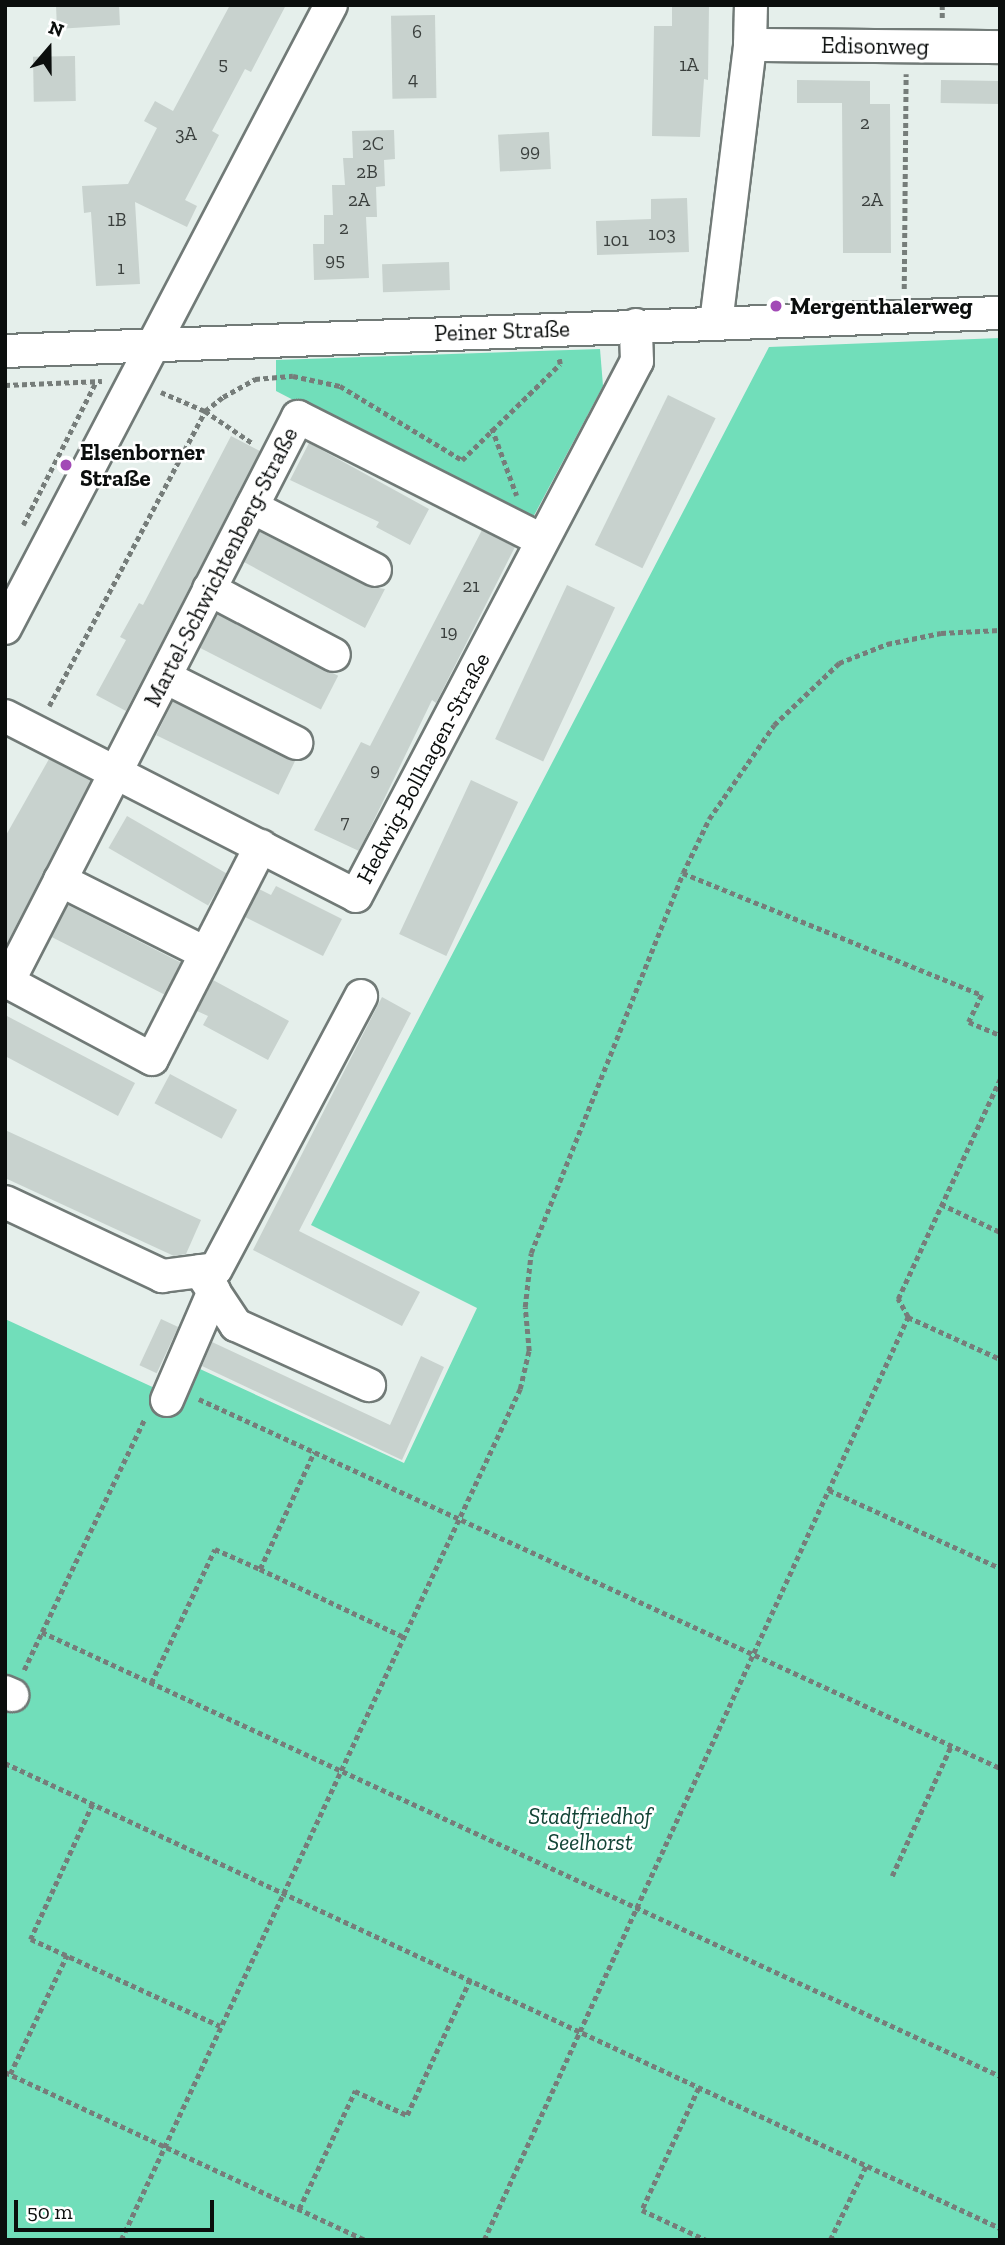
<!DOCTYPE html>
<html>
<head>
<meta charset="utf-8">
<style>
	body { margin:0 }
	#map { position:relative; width:1005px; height:2245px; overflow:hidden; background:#e5efeb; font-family:"Zilla Slab",serif }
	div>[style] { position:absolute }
	.green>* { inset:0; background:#71deba }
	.building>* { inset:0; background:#c8d2ce; transform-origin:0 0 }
	.path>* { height:4.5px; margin-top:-2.25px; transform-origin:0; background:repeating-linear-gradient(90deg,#767d7a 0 5px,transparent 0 8.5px) }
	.roads { filter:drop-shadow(2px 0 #717a77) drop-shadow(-2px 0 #717a77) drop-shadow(0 2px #717a77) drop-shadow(0 -2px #717a77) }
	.minor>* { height:32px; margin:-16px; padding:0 16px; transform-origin:16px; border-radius:16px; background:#fff }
	.dots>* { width:19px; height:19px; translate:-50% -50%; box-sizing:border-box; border:4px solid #fff; border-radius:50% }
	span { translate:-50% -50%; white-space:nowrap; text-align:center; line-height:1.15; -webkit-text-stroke:5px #fff; paint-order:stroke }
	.number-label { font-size:19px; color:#3a3f3d }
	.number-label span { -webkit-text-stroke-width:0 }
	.street-label { font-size:23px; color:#0b0e0d }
	.poi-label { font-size:23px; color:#0b0e0d; font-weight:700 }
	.left { translate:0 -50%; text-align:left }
	.park-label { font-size:23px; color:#114335; font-style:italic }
	.frame { position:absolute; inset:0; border:7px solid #0b0e0d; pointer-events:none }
	.north { position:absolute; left:14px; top:14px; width:70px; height:70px; -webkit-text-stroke:5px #fff; paint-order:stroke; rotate:20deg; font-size:19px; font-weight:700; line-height:28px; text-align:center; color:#0b0e0d }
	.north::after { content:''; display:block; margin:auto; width:24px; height:32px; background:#0b0e0d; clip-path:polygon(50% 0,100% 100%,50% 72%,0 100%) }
	.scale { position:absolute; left:14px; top:2200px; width:200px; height:32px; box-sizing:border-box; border:4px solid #0b0e0d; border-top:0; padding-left:9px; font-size:21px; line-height:24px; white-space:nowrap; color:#0b0e0d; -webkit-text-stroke:5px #fff; paint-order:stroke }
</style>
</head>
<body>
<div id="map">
	<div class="green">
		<div style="clip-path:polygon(1000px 338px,1000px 2240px,5px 2240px,5px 1319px,159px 1390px,176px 1358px,404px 1463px,477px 1308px,311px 1225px,769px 347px)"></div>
		<div style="clip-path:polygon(600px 349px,603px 386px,530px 523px,276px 391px,276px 360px)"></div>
	</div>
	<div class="building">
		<div style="clip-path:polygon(56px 5px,119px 5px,120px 25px,57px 29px)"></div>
		<div style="clip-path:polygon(230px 5px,286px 5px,251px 72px,245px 69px,212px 131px,219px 135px,185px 200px,197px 206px,187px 227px,135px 202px,140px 284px,96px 286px,91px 212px,84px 213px,82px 186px,128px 184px,157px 128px,144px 121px,155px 101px,173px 111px)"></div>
		<div style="clip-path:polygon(672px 5px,709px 5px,708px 80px,704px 79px,700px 137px,652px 136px,654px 26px,672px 26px)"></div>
		<div style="left:435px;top:15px;width:83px;height:44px;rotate:89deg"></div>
		<div style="left:75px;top:56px;width:45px;height:42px;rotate:89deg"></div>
		<div style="clip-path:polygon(797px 80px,870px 81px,870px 104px,890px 104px,891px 253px,843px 253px,842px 103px,797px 103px)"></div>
		<div style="left:941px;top:80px;width:59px;height:23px;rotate:1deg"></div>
		<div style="clip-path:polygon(394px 130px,395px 159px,384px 160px,385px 186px,376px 187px,377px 217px,366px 217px,369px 278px,314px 280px,313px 244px,324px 244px,324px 215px,333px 215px,332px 185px,345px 185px,343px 158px,353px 158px,352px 131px)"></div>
		<div style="left:549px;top:132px;width:37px;height:51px;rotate:87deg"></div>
		<div style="clip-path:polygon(687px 198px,689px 252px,597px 255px,596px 221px,651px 219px,651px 199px)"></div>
		<div style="left:449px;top:262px;width:28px;height:67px;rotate:88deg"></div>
		<div style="left:668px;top:395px;width:53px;height:167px;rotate:26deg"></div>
		<div style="clip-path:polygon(231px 436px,260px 451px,126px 711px,96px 695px,126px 640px,120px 637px,139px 603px,143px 605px)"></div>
		<div style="clip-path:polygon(309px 443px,429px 509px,410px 545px,376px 527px,379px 522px,290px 480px)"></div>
		<div style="clip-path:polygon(482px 530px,515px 547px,436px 703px,432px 700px,359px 851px,314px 830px,361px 742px,370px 746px)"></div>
		<div style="clip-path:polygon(260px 532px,367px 586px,385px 589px,365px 628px,244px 562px)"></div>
		<div style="left:567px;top:585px;width:53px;height:170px;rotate:25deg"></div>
		<div style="left:217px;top:614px;width:136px;height:38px;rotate:27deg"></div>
		<div style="left:173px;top:701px;width:136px;height:38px;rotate:26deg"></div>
		<div style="clip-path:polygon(49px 759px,91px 781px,5px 947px,5px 837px)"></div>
		<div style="left:471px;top:780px;width:52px;height:170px;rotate:25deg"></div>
		<div style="left:127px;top:816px;width:115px;height:37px;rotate:30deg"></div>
		<div style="clip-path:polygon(276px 886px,342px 919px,323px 956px,245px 917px,259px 889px,271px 895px)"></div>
		<div style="left:68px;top:905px;width:127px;height:36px;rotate:27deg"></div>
		<div style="clip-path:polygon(213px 980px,289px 1021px,268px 1060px,203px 1025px,208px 1016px,197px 1011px)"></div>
		<div style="clip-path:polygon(382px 997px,411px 1013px,299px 1231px,420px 1292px,402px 1326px,253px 1250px)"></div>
		<div style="clip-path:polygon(5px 1015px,135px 1083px,118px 1116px,5px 1056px)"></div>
		<div style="left:170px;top:1074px;width:76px;height:33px;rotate:28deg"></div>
		<div style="clip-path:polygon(5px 1130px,201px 1220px,186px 1254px,174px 1256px,5px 1178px)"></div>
		<div style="left:161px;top:1319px;width:19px;height:51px;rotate:25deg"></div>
		<div style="clip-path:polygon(212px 1342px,390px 1425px,421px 1356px,444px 1367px,402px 1460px,202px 1366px)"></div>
	</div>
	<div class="path">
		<div style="left:942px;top:18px;width:13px;rotate:-90deg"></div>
		<div style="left:904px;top:289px;width:215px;rotate:-89.5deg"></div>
		<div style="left:5px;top:385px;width:97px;rotate:-2.4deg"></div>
		<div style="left:161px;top:392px;width:48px;rotate:23.4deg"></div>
		<div style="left:205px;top:411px;width:59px;rotate:34deg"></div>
		<div style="left:492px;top:428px;width:72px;rotate:69.8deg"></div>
		<div style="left:23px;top:525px;width:161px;rotate:-63deg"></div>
		<div style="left:49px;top:706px;width:334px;rotate:-62.1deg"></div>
		<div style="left:205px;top:411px;width:23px;rotate:-38deg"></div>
		<div style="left:223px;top:397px;width:37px;rotate:-29deg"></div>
		<div style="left:255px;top:379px;width:38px;rotate:-5deg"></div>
		<div style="left:293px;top:376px;width:48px;rotate:12deg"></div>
		<div style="left:340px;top:386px;width:143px;rotate:31.2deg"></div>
		<div style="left:462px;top:460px;width:137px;rotate:-44.4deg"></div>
		<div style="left:560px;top:364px;width:5px;rotate:-101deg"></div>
		<div style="left:683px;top:873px;width:323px;rotate:22.2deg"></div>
		<div style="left:982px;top:995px;width:30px;rotate:116deg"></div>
		<div style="left:969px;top:1022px;width:34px;rotate:23deg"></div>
		<div style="left:941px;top:1204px;width:65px;rotate:25.4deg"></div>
		<div style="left:908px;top:1317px;width:101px;rotate:24.5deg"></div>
		<div style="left:199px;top:1399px;width:882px;rotate:24.73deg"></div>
		<div style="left:829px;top:1490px;width:188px;rotate:24.5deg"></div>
		<div style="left:260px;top:1569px;width:157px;rotate:25.3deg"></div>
		<div style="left:42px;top:1632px;width:237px;rotate:-64.3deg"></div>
		<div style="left:24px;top:1670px;width:42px;rotate:-64.7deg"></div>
		<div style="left:42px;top:1632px;width:1056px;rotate:24.87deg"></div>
		<div style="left:151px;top:1683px;width:148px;rotate:-64.5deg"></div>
		<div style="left:215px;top:1549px;width:49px;rotate:24deg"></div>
		<div style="left:260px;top:1569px;width:129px;rotate:-65.2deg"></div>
		<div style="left:5px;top:1763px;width:1098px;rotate:25.05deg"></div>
		<div style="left:93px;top:1804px;width:149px;rotate:114.7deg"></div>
		<div style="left:31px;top:1939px;width:208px;rotate:24.7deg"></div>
		<div style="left:892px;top:1876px;width:143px;rotate:-65.6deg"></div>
		<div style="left:5px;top:2072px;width:397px;rotate:25deg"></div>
		<div style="left:10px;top:2074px;width:132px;rotate:-64.4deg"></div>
		<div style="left:699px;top:2088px;width:135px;rotate:115deg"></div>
		<div style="left:642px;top:2210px;width:71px;rotate:25.1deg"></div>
		<div style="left:299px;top:2209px;width:131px;rotate:-64.6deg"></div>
		<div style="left:355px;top:2091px;width:57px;rotate:24.8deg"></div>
		<div style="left:407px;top:2115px;width:149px;rotate:-65deg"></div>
		<div style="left:121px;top:2240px;width:940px;rotate:-64.88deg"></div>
		<div style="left:520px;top:1389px;width:39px;rotate:-77deg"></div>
		<div style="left:529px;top:1351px;width:44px;rotate:-95.2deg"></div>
		<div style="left:525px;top:1307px;width:54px;rotate:-83.7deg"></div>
		<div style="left:531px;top:1253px;width:409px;rotate:-68.2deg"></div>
		<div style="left:683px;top:873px;width:60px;rotate:-64.3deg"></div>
		<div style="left:709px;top:819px;width:114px;rotate:-55.3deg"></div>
		<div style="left:774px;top:725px;width:90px;rotate:-43.6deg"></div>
		<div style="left:839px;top:663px;width:52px;rotate:-21.6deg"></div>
		<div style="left:887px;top:644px;width:55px;rotate:-11.5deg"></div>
		<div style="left:941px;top:633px;width:59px;rotate:-2.9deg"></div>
		<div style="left:484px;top:2240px;width:1016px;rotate:-65.33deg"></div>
		<div style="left:908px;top:1317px;width:21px;rotate:-119deg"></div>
		<div style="left:898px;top:1299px;width:242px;rotate:-65.1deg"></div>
		<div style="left:830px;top:2240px;width:82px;rotate:-64.1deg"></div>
	</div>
	<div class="roads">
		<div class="minor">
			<div style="left:750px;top:45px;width:250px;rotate:0.5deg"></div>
			<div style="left:716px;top:323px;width:280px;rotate:-83deg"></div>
			<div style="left:750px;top:45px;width:40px;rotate:-88.6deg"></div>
			<div style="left:5px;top:351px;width:996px;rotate:-2.19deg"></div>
			<div style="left:252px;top:507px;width:138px;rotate:27.1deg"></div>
			<div style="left:209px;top:589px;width:141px;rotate:27.8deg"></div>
			<div style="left:5px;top:628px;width:703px;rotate:-62.38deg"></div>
			<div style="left:165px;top:677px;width:147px;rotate:26.7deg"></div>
			<div style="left:5px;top:716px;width:394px;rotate:27.1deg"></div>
			<div style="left:356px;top:896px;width:604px;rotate:-62.29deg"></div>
			<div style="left:637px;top:361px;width:36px;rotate:-92deg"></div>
			<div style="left:261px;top:846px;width:239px;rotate:117.1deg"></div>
			<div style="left:152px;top:1059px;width:163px;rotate:-151.9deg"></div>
			<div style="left:8px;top:982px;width:635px;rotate:-62.83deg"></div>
			<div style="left:298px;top:417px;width:273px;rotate:26.8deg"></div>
			<div style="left:60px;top:880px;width:162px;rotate:26.7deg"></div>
			<div style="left:5px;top:1202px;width:174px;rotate:25.2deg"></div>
			<div style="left:162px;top:1276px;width:54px;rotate:-7.4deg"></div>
			<div style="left:216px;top:1269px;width:309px;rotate:-62deg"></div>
			<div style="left:200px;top:1271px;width:65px;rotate:56.3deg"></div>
			<div style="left:236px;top:1325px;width:146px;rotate:24.3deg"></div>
			<div style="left:167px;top:1400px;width:119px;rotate:-66.7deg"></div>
			<div style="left:5px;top:1692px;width:8px;rotate:23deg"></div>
		</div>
	</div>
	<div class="dots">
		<div style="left:776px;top:306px;background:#a24ab6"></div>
		<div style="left:66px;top:465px;background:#a24ab6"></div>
	</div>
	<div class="number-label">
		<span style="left:417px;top:32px">6</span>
		<span style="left:223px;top:64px">5</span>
		<span style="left:689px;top:65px">1A</span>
		<span style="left:413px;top:79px">4</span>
		<span style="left:865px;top:123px">2</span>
		<span style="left:186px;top:134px">3A</span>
		<span style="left:373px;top:144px">2C</span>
		<span style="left:530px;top:151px">99</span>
		<span style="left:367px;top:172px">2B</span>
		<span style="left:359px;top:200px">2A</span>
		<span style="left:872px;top:200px">2A</span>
		<span style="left:117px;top:220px">1B</span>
		<span style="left:344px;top:228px">2</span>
		<span style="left:662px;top:234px">103</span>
		<span style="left:616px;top:240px">101</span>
		<span style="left:335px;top:260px">95</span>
		<span style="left:121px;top:268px">1</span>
		<span style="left:471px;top:586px">21</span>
		<span style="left:449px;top:632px">19</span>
		<span style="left:375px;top:770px">9</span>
		<span style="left:345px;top:822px">7</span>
	</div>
	<div class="street-label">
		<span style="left:875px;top:46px;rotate:1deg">Edisonweg</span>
		<span style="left:502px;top:331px;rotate:-2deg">Peiner Straße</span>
		<span style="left:221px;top:567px;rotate:-63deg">Martel-Schwichtenberg-Straße</span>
		<span style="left:423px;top:768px;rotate:-62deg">Hedwig-Bollhagen-Straße</span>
	</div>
	<div class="poi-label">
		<span class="left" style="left:790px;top:306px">Mergenthalerweg</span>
		<span class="left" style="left:80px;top:465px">Elsenborner<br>Straße</span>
	</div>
	<div class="park-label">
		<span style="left:590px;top:1829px">Stadtfriedhof<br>Seelhorst</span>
	</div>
	<div class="frame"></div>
	<div class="north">N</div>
	<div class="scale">50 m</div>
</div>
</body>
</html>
